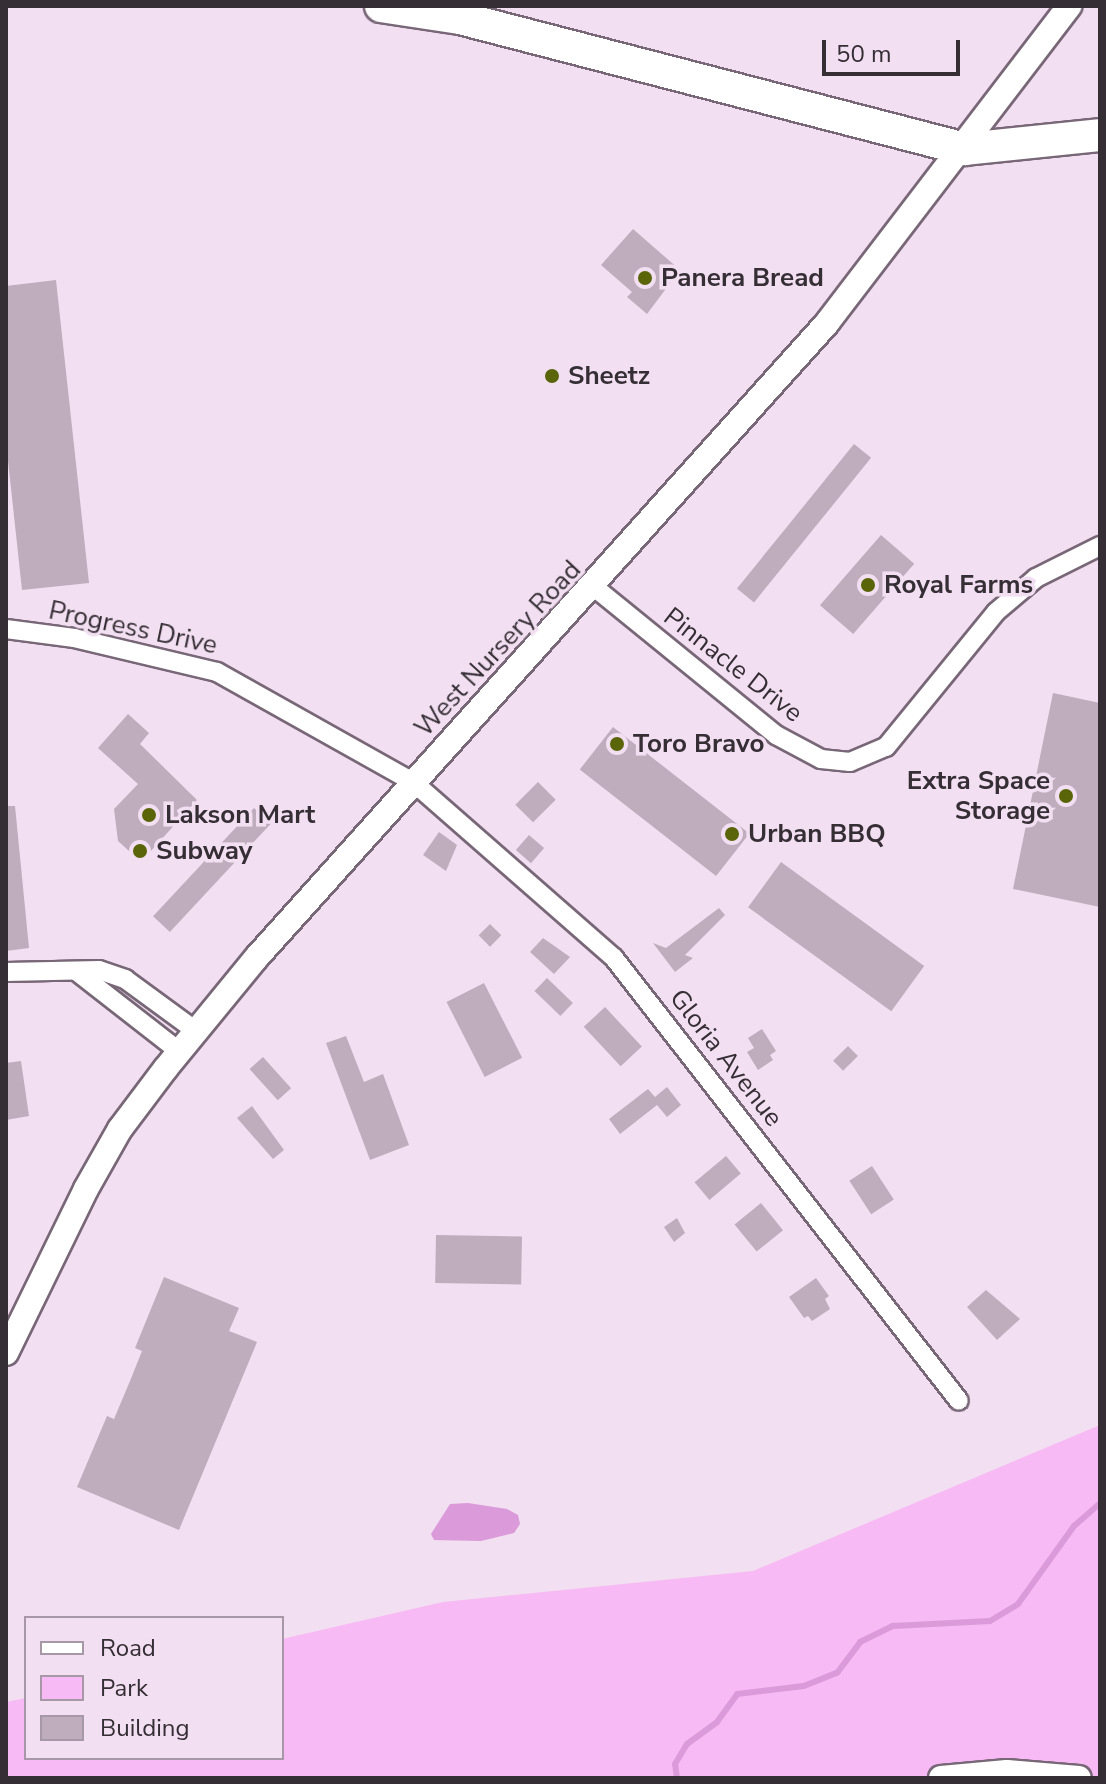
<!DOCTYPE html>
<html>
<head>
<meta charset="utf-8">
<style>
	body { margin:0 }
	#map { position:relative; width:1106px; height:1784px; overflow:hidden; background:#f2dff1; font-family:"Nunito Sans",sans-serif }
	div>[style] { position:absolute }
	.green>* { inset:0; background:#f7baf4 }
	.water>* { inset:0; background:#db9ad9 }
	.stream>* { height:6px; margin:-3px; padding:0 3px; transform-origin:3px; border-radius:3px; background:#db9ad9 }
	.building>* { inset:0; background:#bfadbe; transform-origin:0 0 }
	.roads { filter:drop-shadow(2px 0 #786777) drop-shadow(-2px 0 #786777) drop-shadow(0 2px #786777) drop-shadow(0 -2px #786777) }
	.street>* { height:18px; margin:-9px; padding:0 9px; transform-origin:9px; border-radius:9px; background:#fff }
	.secondary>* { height:24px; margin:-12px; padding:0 12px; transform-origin:12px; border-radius:12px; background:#fff }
	.highway>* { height:32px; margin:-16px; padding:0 16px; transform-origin:16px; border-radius:16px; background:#fff }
	.dots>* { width:22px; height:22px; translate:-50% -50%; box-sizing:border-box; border:4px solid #f2dff1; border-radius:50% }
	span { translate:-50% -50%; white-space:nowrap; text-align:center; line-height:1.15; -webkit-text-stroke:7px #f2dff1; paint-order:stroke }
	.poi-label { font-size:26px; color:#352e35; font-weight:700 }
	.left { translate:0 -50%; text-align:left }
	.right { translate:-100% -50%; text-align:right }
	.street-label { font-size:26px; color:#352e35 }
	.frame { position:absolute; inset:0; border:8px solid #352e35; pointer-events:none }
	.legend { position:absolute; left:24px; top:1616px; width:260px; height:144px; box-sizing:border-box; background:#f2dff1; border:2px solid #a698a6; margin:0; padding:10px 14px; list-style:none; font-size:24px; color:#352e35 }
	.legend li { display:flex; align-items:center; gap:16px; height:40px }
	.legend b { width:40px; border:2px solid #a698a6 }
	.scale { position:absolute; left:822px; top:40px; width:138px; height:36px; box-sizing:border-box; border:4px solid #352e35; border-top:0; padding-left:10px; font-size:24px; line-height:28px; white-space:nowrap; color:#352e35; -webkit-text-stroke:6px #f2dff1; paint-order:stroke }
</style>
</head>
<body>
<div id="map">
	<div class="green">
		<div style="clip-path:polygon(1100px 1425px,1100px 1778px,6px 1778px,6px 1702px,26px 1698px,26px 1758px,282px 1758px,282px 1639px,443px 1602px,753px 1571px)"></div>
	</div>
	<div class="water">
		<div style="clip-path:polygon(468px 1503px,507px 1509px,518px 1515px,520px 1524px,514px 1533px,481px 1541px,434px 1540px,431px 1534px,450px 1504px)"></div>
	</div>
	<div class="stream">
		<div style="left:677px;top:1778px;width:14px;rotate:-98deg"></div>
		<div style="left:675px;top:1764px;width:23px;rotate:-59deg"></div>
		<div style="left:687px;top:1744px;width:37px;rotate:-36deg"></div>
		<div style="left:717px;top:1722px;width:34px;rotate:-54deg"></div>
		<div style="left:737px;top:1694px;width:67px;rotate:-6.8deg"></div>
		<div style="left:804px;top:1686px;width:35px;rotate:-22deg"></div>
		<div style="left:837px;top:1673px;width:39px;rotate:-53deg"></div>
		<div style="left:860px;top:1642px;width:37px;rotate:-26deg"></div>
		<div style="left:893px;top:1626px;width:97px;rotate:-3deg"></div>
		<div style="left:990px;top:1621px;width:33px;rotate:-31deg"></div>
		<div style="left:1018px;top:1604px;width:96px;rotate:-54.3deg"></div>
		<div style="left:1074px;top:1526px;width:35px;rotate:-41deg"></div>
	</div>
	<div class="building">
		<div style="clip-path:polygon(633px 229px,680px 270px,647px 314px,627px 297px,632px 292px,601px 265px)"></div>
		<div style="clip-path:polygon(56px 280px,89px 583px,22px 590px,6px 442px,6px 286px)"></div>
		<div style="left:854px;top:444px;width:22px;height:186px;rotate:39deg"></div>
		<div style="left:881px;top:535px;width:44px;height:93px;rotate:41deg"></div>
		<div style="clip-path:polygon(1053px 693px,1100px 703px,1100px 907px,1013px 889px)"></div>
		<div style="clip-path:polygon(128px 714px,149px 733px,140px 744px,197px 800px,141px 862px,118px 841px,114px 809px,138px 784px,98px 748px)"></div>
		<div style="left:613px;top:727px;width:173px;height:54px;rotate:38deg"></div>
		<div style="left:538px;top:782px;width:25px;height:32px;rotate:45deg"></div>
		<div style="clip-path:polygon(6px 806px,15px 806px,29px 948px,6px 951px)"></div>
		<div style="left:254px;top:808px;width:23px;height:148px;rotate:43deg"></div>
		<div style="clip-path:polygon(439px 832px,457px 845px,446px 871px,423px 855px)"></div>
		<div style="left:529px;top:835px;width:20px;height:20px;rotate:41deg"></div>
		<div style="left:781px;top:862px;width:177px;height:56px;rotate:36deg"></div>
		<div style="clip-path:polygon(719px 908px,725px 915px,685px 955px,693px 958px,675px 972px,653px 943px,666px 948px)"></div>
		<div style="left:490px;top:924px;width:16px;height:16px;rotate:45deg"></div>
		<div style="clip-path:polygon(543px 938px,570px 957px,554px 974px,530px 952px)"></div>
		<div style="left:547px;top:978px;width:36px;height:18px;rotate:44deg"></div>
		<div style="left:484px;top:983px;width:84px;height:42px;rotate:63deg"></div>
		<div style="left:605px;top:1007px;width:54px;height:29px;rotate:47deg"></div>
		<div style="clip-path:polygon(762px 1029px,776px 1051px,770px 1055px,773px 1060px,758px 1070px,747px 1052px,754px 1048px,748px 1038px)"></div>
		<div style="clip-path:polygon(346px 1036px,364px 1082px,383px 1074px,409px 1145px,370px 1160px,326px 1043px)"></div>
		<div style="left:848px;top:1046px;width:14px;height:21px;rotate:45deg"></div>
		<div style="left:263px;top:1057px;width:42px;height:18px;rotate:48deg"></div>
		<div style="clip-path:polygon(21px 1061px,29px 1116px,6px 1120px,6px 1063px)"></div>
		<div style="clip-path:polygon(667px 1087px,681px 1105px,667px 1117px,657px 1105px,620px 1134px,609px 1119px,648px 1089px,655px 1097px)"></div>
		<div style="clip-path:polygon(252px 1106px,284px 1150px,273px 1159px,237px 1118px)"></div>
		<div style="left:726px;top:1156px;width:23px;height:41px;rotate:50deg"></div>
		<div style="left:872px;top:1166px;width:40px;height:27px;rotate:57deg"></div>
		<div style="left:761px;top:1203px;width:35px;height:34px;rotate:51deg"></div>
		<div style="clip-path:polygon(677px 1218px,685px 1233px,674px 1242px,664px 1227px)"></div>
		<div style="left:436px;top:1235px;width:86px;height:48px;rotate:1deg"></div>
		<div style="clip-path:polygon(164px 1277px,239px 1308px,229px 1331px,257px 1342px,179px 1530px,77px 1487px,107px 1416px,114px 1419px,130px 1381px,142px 1351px,135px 1348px)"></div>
		<div style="clip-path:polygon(816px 1278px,829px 1296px,825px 1299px,830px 1309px,812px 1321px,808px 1316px,804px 1318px,789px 1297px)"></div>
		<div style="clip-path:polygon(986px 1290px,1020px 1319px,997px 1340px,967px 1307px)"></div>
	</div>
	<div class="roads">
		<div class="street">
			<div style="left:594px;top:587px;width:235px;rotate:39.1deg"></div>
			<div style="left:776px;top:735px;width:51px;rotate:28.1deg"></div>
			<div style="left:821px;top:759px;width:29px;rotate:6deg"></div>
			<div style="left:850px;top:762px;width:39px;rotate:-23deg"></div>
			<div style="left:886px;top:747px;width:174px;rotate:-50.8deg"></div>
			<div style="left:996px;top:612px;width:52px;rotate:-40.4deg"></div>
			<div style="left:1036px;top:578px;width:72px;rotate:-26.6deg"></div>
			<div style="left:6px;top:629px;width:69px;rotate:7.5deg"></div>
			<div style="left:74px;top:638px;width:147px;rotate:13.4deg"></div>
			<div style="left:217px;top:672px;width:225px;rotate:29.3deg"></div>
			<div style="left:413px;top:782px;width:267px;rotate:41.2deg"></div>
			<div style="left:614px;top:958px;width:561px;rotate:52.09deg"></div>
			<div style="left:76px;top:971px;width:132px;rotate:37.9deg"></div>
			<div style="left:6px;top:972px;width:93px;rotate:-1.2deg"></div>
			<div style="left:99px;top:970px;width:28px;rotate:19deg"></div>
			<div style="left:125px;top:979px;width:88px;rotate:36.2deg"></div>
		</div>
		<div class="secondary">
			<div style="left:6px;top:1353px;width:182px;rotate:-64deg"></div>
			<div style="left:86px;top:1189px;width:69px;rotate:-60.5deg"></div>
			<div style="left:120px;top:1129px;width:76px;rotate:-53deg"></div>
			<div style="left:166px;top:1068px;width:144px;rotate:-50.7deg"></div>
			<div style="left:257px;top:957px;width:853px;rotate:-48.04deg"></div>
			<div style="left:827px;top:323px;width:399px;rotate:-52.6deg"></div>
			<div style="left:941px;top:1778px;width:66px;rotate:-5.2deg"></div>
			<div style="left:1007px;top:1772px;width:72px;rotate:4.8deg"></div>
		</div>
		<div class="highway">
			<div style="left:381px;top:6px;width:80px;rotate:8.6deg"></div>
			<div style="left:460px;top:18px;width:522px;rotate:14.54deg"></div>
			<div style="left:965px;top:149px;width:136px;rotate:-5.9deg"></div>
		</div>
	</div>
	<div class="dots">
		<div style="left:645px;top:278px;background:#596508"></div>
		<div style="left:552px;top:376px;background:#596508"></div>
		<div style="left:868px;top:585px;background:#596508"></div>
		<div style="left:617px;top:744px;background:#596508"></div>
		<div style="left:1066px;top:796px;background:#596508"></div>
		<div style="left:149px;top:815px;background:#596508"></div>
		<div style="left:732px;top:834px;background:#596508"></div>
		<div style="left:140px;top:851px;background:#596508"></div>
	</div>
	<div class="poi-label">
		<span class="left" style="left:661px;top:278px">Panera Bread</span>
		<span class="left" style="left:568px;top:376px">Sheetz</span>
		<span class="left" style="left:884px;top:585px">Royal Farms</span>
		<span class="left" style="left:633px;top:744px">Toro Bravo</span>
		<span class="right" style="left:1050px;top:796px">Extra Space<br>Storage</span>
		<span class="left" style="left:165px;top:815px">Lakson Mart</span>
		<span class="left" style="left:748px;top:834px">Urban BBQ</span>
		<span class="left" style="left:156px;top:851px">Subway</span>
	</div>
	<div class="street-label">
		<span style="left:133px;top:628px;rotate:12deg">Progress Drive</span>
		<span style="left:498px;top:649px;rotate:-47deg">West Nursery Road</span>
		<span style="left:733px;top:665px;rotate:38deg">Pinnacle Drive</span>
		<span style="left:726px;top:1058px;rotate:52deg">Gloria Avenue</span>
	</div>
	<div class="frame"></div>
	<ul class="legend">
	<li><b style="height:10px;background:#fff"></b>Road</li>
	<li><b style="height:22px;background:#f7baf4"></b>Park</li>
	<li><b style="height:22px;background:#bfadbe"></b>Building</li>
	</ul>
	<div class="scale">50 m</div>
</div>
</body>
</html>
